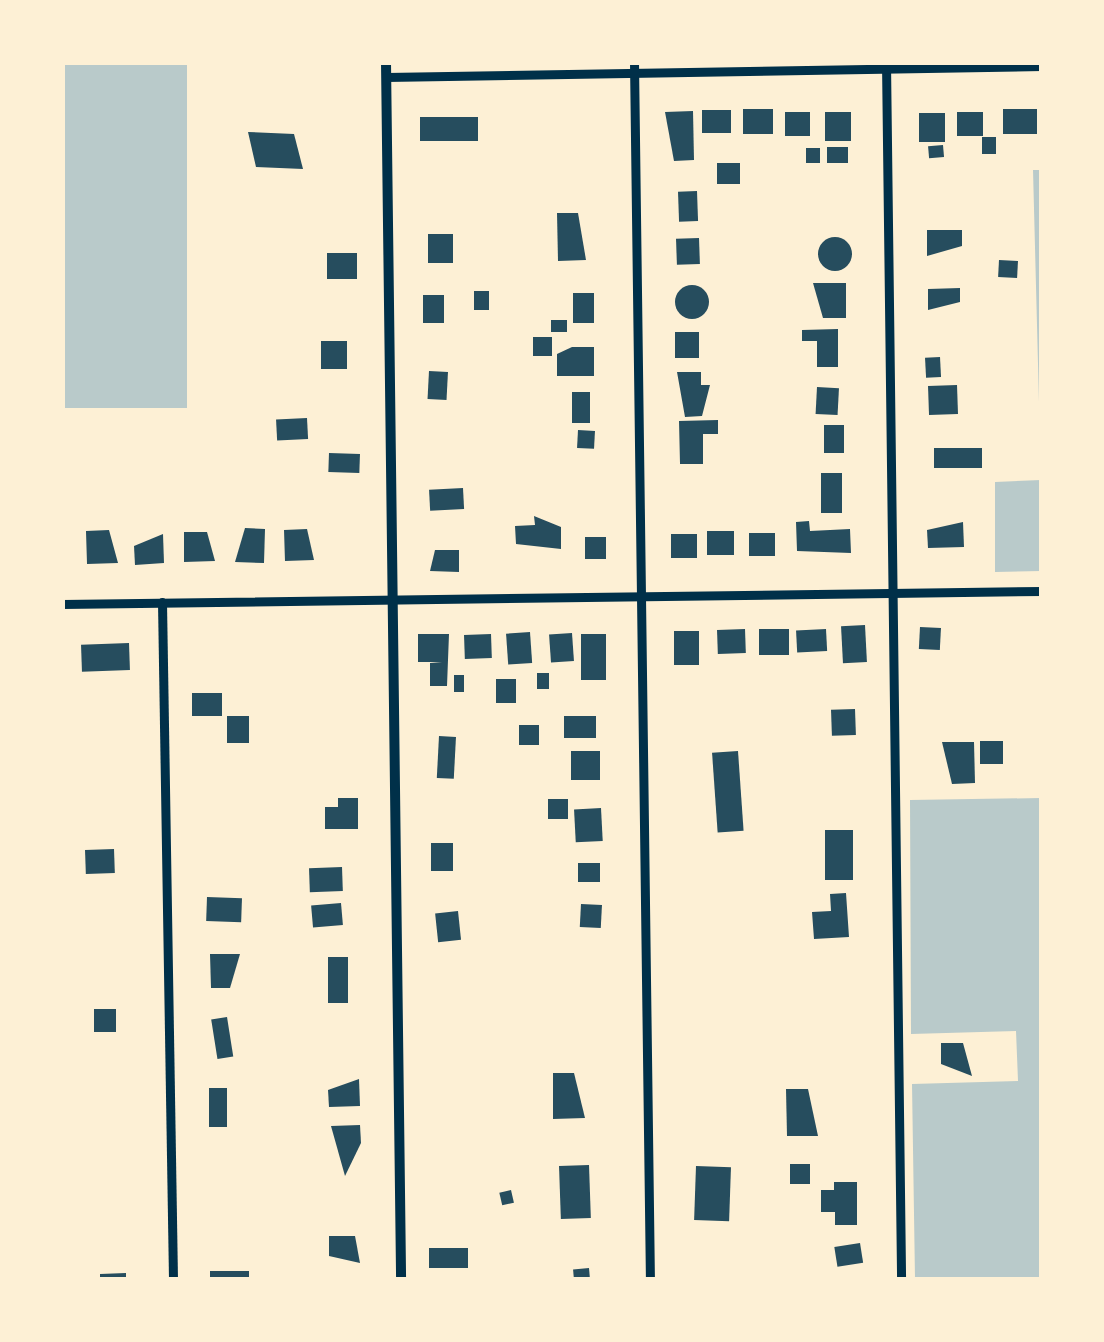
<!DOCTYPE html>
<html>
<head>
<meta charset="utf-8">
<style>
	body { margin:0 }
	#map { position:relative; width:1104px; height:1342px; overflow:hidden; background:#fdf0d5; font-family:Inter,sans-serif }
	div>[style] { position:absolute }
	.green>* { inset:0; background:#b9caca; transform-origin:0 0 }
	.building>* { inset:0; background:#264d5e; transform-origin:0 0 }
	.round { border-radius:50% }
	.minor>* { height:9px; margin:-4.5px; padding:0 4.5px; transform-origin:4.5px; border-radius:4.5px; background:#003049 }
	.tertiary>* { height:10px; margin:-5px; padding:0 5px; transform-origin:5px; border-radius:5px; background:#003049 }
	span { translate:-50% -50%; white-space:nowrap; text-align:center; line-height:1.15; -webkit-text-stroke:9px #fdf0d5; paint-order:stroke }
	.frame { position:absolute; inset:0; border:65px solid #fdf0d5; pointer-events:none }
</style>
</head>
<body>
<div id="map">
	<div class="green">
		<div style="left:62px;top:63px;width:125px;height:345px"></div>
		<div style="clip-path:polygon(1033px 170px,1042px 170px,1041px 571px,995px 572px,995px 482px,1041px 480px)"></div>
		<div style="clip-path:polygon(1041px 798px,1041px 1279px,915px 1279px,912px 1084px,1018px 1081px,1016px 1031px,911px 1034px,910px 800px)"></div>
	</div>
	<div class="building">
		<div style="left:743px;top:109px;width:30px;height:25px"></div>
		<div style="left:1003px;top:109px;width:34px;height:25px"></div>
		<div style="left:702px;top:110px;width:29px;height:23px"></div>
		<div style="clip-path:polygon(693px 111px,694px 160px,674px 161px,665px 112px)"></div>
		<div style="left:810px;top:112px;width:24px;height:25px;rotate:90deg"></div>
		<div style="left:825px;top:112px;width:26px;height:29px"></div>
		<div style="left:957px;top:112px;width:26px;height:24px"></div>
		<div style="left:919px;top:113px;width:26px;height:29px"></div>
		<div style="left:420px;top:117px;width:58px;height:24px"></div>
		<div style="clip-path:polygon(248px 132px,294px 134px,303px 169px,256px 167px)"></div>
		<div style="left:982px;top:137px;width:14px;height:17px"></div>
		<div style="left:943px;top:145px;width:12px;height:15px;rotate:85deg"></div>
		<div style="left:827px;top:147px;width:21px;height:16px"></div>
		<div style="left:806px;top:148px;width:14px;height:15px"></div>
		<div style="left:717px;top:163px;width:23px;height:21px"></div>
		<div style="left:697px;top:191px;width:30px;height:19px;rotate:88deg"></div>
		<div style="clip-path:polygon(557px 213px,578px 213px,586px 260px,558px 261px)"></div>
		<div style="clip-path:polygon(927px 230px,962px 230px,962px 246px,927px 256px)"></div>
		<div style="left:428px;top:234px;width:25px;height:29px"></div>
		<div class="round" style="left:818px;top:237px;width:34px;height:34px"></div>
		<div style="left:699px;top:238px;width:26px;height:23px;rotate:88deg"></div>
		<div style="left:327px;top:253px;width:30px;height:26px"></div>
		<div style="left:999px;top:260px;width:19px;height:17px;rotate:3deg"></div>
		<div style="clip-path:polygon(813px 283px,846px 283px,846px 318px,823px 318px)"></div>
		<div class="round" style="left:675px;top:285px;width:34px;height:34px"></div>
		<div style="clip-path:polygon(960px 288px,960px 302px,928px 310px,928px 289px)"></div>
		<div style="left:474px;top:291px;width:15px;height:19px"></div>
		<div style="left:573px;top:293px;width:21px;height:30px"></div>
		<div style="left:423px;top:295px;width:21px;height:28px"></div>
		<div style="left:551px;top:320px;width:16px;height:12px"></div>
		<div style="clip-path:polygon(838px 329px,838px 367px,817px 367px,817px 341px,802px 341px,802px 330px)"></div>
		<div style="left:675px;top:332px;width:24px;height:26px"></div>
		<div style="left:533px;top:337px;width:19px;height:19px"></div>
		<div style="left:347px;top:341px;width:28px;height:26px;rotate:90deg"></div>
		<div style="clip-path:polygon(572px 347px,594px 347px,594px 376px,557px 376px,557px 354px)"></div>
		<div style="left:940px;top:357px;width:20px;height:15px;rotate:87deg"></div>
		<div style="left:429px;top:371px;width:19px;height:28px;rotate:3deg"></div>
		<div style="clip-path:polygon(677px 372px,701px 372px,701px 385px,710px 385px,702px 416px,685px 417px)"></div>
		<div style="left:957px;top:385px;width:29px;height:29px;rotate:88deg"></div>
		<div style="left:817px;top:387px;width:22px;height:27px;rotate:3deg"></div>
		<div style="left:572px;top:392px;width:18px;height:31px"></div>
		<div style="left:307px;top:418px;width:21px;height:31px;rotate:87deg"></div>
		<div style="clip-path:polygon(718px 420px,718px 434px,703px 434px,703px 464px,680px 464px,679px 421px)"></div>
		<div style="left:824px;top:425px;width:20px;height:28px"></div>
		<div style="left:578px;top:430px;width:17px;height:18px;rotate:3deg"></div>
		<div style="left:934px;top:448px;width:48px;height:20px"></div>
		<div style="left:329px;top:453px;width:31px;height:19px;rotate:2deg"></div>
		<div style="left:821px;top:473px;width:21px;height:40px"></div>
		<div style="left:463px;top:488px;width:21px;height:34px;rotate:87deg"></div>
		<div style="clip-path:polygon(534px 516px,561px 527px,561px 549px,516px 544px,515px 526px,535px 525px)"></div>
		<div style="clip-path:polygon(809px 521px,810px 531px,850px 529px,851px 553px,797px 551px,796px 522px)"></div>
		<div style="clip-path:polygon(963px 522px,964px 547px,928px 548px,927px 530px)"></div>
		<div style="clip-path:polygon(245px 528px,265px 529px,264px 563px,235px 562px)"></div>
		<div style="clip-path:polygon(307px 529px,314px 560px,285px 561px,284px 530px)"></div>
		<div style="clip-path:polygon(109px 530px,118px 563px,87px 564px,86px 531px)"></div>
		<div style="left:734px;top:531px;width:24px;height:27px;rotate:90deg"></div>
		<div style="clip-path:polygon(184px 532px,207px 532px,215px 561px,184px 562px)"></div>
		<div style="left:749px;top:533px;width:26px;height:23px"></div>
		<div style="clip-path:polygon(163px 534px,164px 563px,135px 565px,134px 546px)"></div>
		<div style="left:671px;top:534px;width:26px;height:24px"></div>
		<div style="left:585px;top:537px;width:21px;height:22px"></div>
		<div style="clip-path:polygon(435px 550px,459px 550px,459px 572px,430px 571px)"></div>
		<div style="left:865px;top:625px;width:37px;height:24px;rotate:87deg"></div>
		<div style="left:920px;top:627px;width:21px;height:22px;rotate:3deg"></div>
		<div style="left:745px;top:629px;width:24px;height:28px;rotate:88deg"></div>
		<div style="left:759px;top:629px;width:30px;height:26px"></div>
		<div style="left:826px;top:629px;width:22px;height:30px;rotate:87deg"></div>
		<div style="left:674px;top:631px;width:25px;height:34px"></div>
		<div style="left:530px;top:632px;width:31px;height:24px;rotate:86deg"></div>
		<div style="left:572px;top:633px;width:28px;height:23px;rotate:86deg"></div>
		<div style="clip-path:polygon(418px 634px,449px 634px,447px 686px,430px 686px,430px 663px,442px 662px,418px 662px)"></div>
		<div style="left:491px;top:634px;width:24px;height:27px;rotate:88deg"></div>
		<div style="left:581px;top:634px;width:25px;height:46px"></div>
		<div style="left:129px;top:643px;width:27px;height:48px;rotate:88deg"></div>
		<div style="left:537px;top:673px;width:12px;height:16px"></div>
		<div style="left:454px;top:675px;width:10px;height:17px"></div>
		<div style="left:496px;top:679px;width:20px;height:24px"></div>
		<div style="left:192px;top:693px;width:30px;height:23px"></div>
		<div style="left:855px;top:709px;width:26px;height:24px;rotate:88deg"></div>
		<div style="left:227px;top:716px;width:22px;height:27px"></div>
		<div style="left:564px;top:716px;width:32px;height:22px"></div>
		<div style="left:519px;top:725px;width:20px;height:20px"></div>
		<div style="left:439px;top:736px;width:17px;height:42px;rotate:3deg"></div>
		<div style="left:1003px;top:741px;width:23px;height:23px;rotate:90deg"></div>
		<div style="clip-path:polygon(942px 742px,974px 742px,975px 783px,952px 784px)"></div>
		<div style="left:571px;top:751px;width:29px;height:29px"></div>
		<div style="left:738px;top:751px;width:80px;height:26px;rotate:86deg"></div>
		<div style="clip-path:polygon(338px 798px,358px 798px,358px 829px,325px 829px,325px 807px,338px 807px)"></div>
		<div style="left:548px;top:799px;width:20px;height:20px"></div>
		<div style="left:601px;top:808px;width:33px;height:27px;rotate:87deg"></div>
		<div style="left:825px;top:830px;width:28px;height:50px"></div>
		<div style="left:431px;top:843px;width:22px;height:28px"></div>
		<div style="left:114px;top:849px;width:24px;height:29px;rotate:88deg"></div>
		<div style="left:578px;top:863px;width:22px;height:19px"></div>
		<div style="left:342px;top:867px;width:24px;height:33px;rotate:88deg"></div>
		<div style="clip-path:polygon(846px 893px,849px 937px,814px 939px,812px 912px,831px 911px,830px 894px)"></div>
		<div style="left:207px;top:897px;width:35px;height:24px;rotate:2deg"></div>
		<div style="left:341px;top:903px;width:22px;height:30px;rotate:85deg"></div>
		<div style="left:581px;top:904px;width:21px;height:23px;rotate:3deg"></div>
		<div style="left:458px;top:911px;width:29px;height:23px;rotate:84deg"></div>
		<div style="clip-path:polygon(210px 954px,240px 954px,230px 988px,211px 988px)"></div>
		<div style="left:328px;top:957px;width:20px;height:46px"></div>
		<div style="left:94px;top:1009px;width:22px;height:23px"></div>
		<div style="left:227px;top:1017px;width:40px;height:16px;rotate:81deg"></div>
		<div style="clip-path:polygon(941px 1043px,963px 1043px,972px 1076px,941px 1064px)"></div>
		<div style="clip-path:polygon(553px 1073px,574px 1073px,585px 1118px,553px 1119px)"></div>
		<div style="clip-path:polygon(359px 1079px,360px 1106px,329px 1107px,328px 1090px)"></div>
		<div style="left:209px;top:1088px;width:18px;height:39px"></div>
		<div style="clip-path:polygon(786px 1089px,808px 1089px,818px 1136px,787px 1136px)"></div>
		<div style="clip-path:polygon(360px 1125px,361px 1143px,345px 1176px,331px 1126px)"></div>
		<div style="left:790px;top:1164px;width:20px;height:20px"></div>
		<div style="left:589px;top:1165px;width:53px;height:30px;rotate:88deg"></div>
		<div style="left:696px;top:1166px;width:35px;height:54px;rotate:2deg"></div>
		<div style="clip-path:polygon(834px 1182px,857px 1182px,857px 1225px,835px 1225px,835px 1212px,821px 1212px,821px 1190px,834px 1190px)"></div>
		<div style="left:511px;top:1190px;width:13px;height:12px;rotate:77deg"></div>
		<div style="clip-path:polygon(329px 1236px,355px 1236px,360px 1263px,329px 1256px)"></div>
		<div style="left:860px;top:1243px;width:20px;height:26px;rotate:81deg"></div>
		<div style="left:468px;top:1248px;width:20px;height:39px;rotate:90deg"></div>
		<div style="left:589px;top:1268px;width:11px;height:16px;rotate:85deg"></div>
		<div style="left:210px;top:1271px;width:39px;height:8px"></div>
		<div style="clip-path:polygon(126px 1273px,126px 1279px,100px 1279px,100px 1274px)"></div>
	</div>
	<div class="minor">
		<div style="left:634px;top:62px;width:1218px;rotate:89.25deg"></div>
		<div style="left:886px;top:62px;width:1218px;rotate:89.29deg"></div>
		<div style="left:386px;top:77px;width:656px;rotate:-0.96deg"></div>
		<div style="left:162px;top:602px;width:678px;rotate:89.07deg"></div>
		<div style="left:62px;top:604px;width:980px;rotate:-0.76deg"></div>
	</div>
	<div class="tertiary">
		<div style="left:386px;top:62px;width:1218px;rotate:89.29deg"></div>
	</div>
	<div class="frame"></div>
</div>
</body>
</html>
